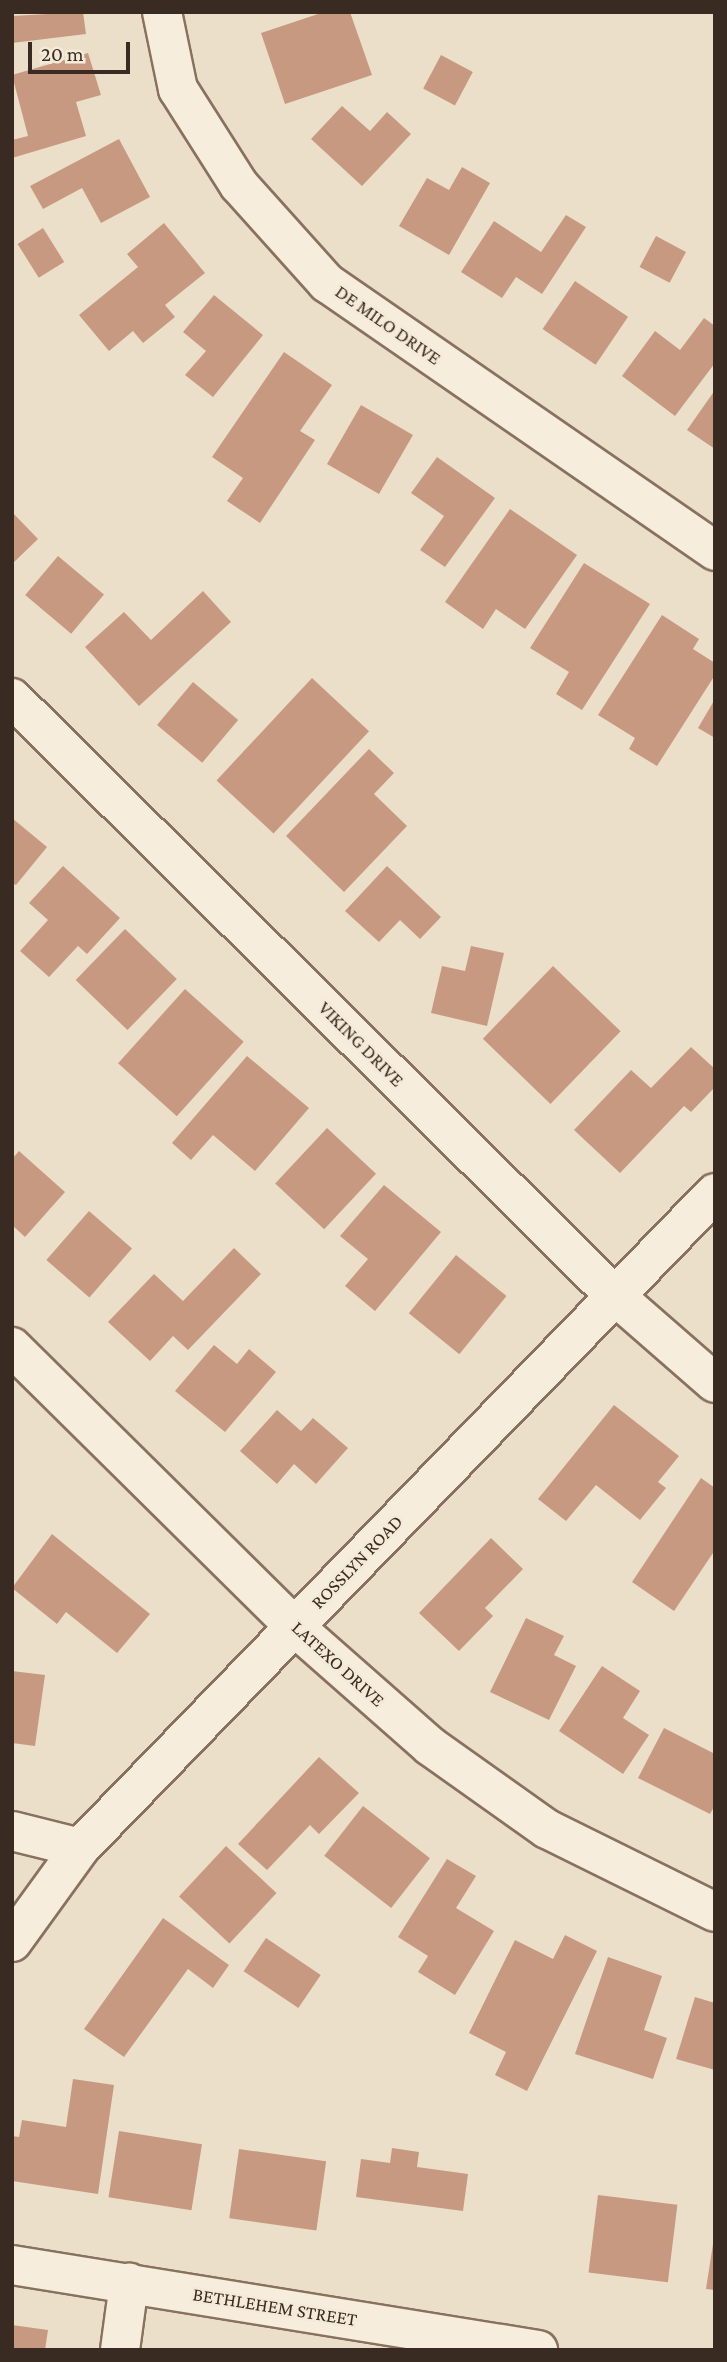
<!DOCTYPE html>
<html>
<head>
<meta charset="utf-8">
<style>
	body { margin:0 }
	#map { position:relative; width:727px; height:2362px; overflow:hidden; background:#ecdfc9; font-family:"Crimson Pro",serif }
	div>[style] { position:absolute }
	.building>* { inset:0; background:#c89981; transform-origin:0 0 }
	.roads { filter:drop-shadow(2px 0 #88715f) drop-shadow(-2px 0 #88715f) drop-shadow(0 2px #88715f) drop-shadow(0 -2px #88715f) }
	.minor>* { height:38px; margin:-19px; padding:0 19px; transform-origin:19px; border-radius:19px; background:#f7eddc }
	.tertiary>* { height:38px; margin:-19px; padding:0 19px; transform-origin:19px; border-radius:19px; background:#f7eddc }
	span { translate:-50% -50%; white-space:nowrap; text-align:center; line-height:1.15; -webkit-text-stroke:5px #f4ead8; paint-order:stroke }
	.street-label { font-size:19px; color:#392b21 }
	.frame { position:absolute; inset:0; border:14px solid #392b21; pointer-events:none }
	.scale { position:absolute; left:28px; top:42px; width:102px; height:32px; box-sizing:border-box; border:4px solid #392b21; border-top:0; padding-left:9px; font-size:21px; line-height:24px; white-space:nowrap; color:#392b21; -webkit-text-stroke:5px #f4ead8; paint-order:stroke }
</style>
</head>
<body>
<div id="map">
	<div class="building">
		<div style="clip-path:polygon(83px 12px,86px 34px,12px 43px,12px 16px)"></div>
		<div style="clip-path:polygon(324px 12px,350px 12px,372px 75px,285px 104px,261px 33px)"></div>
		<div style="clip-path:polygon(88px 53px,101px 95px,76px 102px,86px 136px,12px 158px,12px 140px,28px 136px,12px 75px)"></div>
		<div style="left:441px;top:55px;width:36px;height:38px;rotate:28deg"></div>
		<div style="clip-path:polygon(342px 106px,370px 131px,387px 112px,411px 134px,362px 186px,311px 139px)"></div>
		<div style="clip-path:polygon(119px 139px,150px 197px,101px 223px,82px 188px,43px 209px,30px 186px)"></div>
		<div style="clip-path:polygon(462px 167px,490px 183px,449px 255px,399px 226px,427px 178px,449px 190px)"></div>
		<div style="clip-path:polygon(566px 215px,586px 227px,542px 294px,516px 277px,502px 298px,461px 272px,494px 221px,541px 252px)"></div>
		<div style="clip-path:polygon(164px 223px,205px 273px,165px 305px,175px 317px,143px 343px,133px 331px,109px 351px,79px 315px,138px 267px,127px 254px)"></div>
		<div style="left:43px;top:228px;width:40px;height:30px;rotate:58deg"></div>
		<div style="left:656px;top:236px;width:34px;height:35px;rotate:28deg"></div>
		<div style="left:575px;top:281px;width:64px;height:58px;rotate:34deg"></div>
		<div style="clip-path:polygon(214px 295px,263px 335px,213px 397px,185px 375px,206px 351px,183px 332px)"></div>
		<div style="clip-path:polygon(704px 318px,715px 326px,715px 363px,675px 416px,622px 376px,655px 331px,680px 350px)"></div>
		<div style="clip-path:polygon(284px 352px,332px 385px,300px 431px,315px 440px,260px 523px,227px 501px,243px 478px,212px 457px)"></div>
		<div style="clip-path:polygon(715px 390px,715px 449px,687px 430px)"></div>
		<div style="left:361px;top:405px;width:60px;height:68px;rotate:30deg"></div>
		<div style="clip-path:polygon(437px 457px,495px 498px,445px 567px,420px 550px,444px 516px,411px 493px)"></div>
		<div style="clip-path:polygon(510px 509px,577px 555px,525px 629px,496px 609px,483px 629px,445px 602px)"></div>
		<div style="clip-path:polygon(12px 512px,38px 539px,12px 564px)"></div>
		<div style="left:58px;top:556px;width:60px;height:51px;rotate:40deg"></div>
		<div style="clip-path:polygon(584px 563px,650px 604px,582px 710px,556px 694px,569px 672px,530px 648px)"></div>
		<div style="clip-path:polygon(203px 591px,231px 622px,139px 706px,85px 647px,124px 612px,151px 640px)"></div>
		<div style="clip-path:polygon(662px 615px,699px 639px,693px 649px,715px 663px,715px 675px,657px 766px,629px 749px,635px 738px,598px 715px)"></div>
		<div style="left:312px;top:678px;width:78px;height:140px;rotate:43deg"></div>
		<div style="left:193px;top:682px;width:59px;height:56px;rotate:40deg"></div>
		<div style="clip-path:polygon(715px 699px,715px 738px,698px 728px)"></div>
		<div style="clip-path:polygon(369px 749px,394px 773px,374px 794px,407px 826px,344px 892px,286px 836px)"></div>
		<div style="clip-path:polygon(12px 818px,47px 847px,16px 885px,12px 883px)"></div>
		<div style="clip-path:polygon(63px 866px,120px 918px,87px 954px,78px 946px,49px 977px,20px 951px,48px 920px,29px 903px)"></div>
		<div style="clip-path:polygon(387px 866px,441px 917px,420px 939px,400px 920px,379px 942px,345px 911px)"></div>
		<div style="left:125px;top:929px;width:72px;height:71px;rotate:44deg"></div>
		<div style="clip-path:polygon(471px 946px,504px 953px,487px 1026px,431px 1013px,442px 966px,465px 971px)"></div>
		<div style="left:553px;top:966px;width:94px;height:101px;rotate:44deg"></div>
		<div style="left:185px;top:989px;width:79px;height:100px;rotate:42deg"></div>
		<div style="clip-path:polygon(691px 1047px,715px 1069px,715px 1087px,691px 1112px,684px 1106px,620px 1173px,574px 1130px,631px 1070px,651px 1088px)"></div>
		<div style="clip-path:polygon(247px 1056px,309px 1108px,255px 1171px,213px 1135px,191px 1160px,172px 1143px)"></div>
		<div style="left:327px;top:1128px;width:67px;height:76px;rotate:43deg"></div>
		<div style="clip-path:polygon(19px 1151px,65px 1192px,25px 1237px,12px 1225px,12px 1159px)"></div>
		<div style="clip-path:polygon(384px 1185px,441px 1232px,375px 1311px,345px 1286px,368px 1259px,340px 1236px)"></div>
		<div style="left:89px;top:1211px;width:57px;height:65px;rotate:41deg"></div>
		<div style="clip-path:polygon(234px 1248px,261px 1274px,188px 1350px,173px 1336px,150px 1361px,108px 1322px,154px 1274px,183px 1301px)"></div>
		<div style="left:456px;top:1255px;width:65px;height:75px;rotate:39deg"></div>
		<div style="clip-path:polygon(214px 1345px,237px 1364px,249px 1349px,276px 1372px,225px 1432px,175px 1391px)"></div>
		<div style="clip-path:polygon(614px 1405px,679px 1456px,658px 1482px,666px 1488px,640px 1520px,596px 1485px,566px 1521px,538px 1499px)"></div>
		<div style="clip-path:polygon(277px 1410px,301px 1431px,313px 1418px,348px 1448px,316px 1484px,294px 1464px,277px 1484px,240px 1451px)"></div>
		<div style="clip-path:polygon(701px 1478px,715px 1488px,715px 1550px,674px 1611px,632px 1582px)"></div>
		<div style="clip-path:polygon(52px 1534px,150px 1614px,117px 1653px,66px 1612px,57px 1624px,12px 1588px)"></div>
		<div style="clip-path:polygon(491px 1538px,523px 1569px,485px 1608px,493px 1616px,459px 1651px,419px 1613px)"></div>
		<div style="clip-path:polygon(526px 1618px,564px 1636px,554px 1655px,576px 1666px,549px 1720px,490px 1692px)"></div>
		<div style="clip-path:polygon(602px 1666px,640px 1691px,623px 1718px,649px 1735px,623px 1774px,559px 1731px)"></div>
		<div style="clip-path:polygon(12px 1671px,45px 1675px,35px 1746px,12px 1743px)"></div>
		<div style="clip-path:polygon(664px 1728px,715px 1754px,715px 1805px,710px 1814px,638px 1778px)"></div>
		<div style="clip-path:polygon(319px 1757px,359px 1793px,319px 1834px,310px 1825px,267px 1870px,238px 1844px)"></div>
		<div style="left:363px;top:1806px;width:85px;height:63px;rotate:38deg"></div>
		<div style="left:226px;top:1846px;width:69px;height:69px;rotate:43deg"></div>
		<div style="clip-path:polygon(447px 1859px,476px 1876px,456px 1908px,494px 1931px,455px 1995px,418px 1972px,428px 1956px,398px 1937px)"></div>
		<div style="clip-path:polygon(163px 1918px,229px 1965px,213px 1988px,188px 1969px,124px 2057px,84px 2029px)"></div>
		<div style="clip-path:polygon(565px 1935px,597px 1951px,527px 2091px,495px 2075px,506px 2052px,469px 2033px,515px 1940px,553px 1959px)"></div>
		<div style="left:266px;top:1938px;width:66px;height:40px;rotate:34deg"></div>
		<div style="clip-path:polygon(608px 1957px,662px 1976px,644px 2030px,667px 2038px,653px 2079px,575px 2054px)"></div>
		<div style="clip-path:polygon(695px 1997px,715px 2003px,715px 2070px,676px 2059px)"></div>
		<div style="clip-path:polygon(73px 2079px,114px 2085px,98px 2194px,12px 2181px,12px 2136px,19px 2137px,22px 2120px,66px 2127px)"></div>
		<div style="left:119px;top:2131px;width:84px;height:67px;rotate:9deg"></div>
		<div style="clip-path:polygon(392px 2148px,419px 2152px,417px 2167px,468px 2174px,463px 2211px,356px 2197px,361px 2159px,390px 2163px)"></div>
		<div style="left:239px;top:2149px;width:88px;height:70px;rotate:8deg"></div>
		<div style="left:598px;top:2195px;width:80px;height:78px;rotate:7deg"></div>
		<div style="clip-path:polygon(715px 2231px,715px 2290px,706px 2289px)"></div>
		<div style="clip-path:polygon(12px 2325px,48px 2330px,45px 2350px,12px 2350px)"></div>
	</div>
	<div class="roads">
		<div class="minor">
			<div style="left:162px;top:12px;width:79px;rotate:78.3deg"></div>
			<div style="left:178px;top:89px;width:114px;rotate:57.6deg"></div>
			<div style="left:239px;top:185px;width:132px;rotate:48.1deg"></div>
			<div style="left:327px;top:283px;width:472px;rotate:34.6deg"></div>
			<div style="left:12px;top:698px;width:846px;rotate:44.76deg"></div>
			<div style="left:613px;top:1294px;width:135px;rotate:41.1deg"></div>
			<div style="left:12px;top:1347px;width:398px;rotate:44.7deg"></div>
			<div style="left:295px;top:1627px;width:180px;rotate:41.4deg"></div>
			<div style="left:430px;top:1746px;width:143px;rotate:35.4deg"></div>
			<div style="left:547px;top:1829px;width:187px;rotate:26.3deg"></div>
			<div style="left:12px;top:1831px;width:70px;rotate:14deg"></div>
			<div style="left:12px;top:2265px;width:533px;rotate:9.18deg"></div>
			<div style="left:120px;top:2350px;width:68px;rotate:-82.3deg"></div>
		</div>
		<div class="tertiary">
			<div style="left:12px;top:1942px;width:116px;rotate:-54.1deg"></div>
			<div style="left:80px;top:1848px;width:912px;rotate:-45.89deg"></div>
		</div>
	</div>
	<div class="street-label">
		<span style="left:388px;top:325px;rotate:35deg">DE MILO DRIVE</span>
		<span style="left:361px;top:1044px;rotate:45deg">VIKING DRIVE</span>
		<span style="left:357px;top:1562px;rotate:-46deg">ROSSLYN ROAD</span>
		<span style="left:338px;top:1664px;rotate:42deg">LATEXO DRIVE</span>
		<span style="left:275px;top:2307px;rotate:9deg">BETHLEHEM STREET</span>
	</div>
	<div class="frame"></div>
	<div class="scale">20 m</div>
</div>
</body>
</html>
